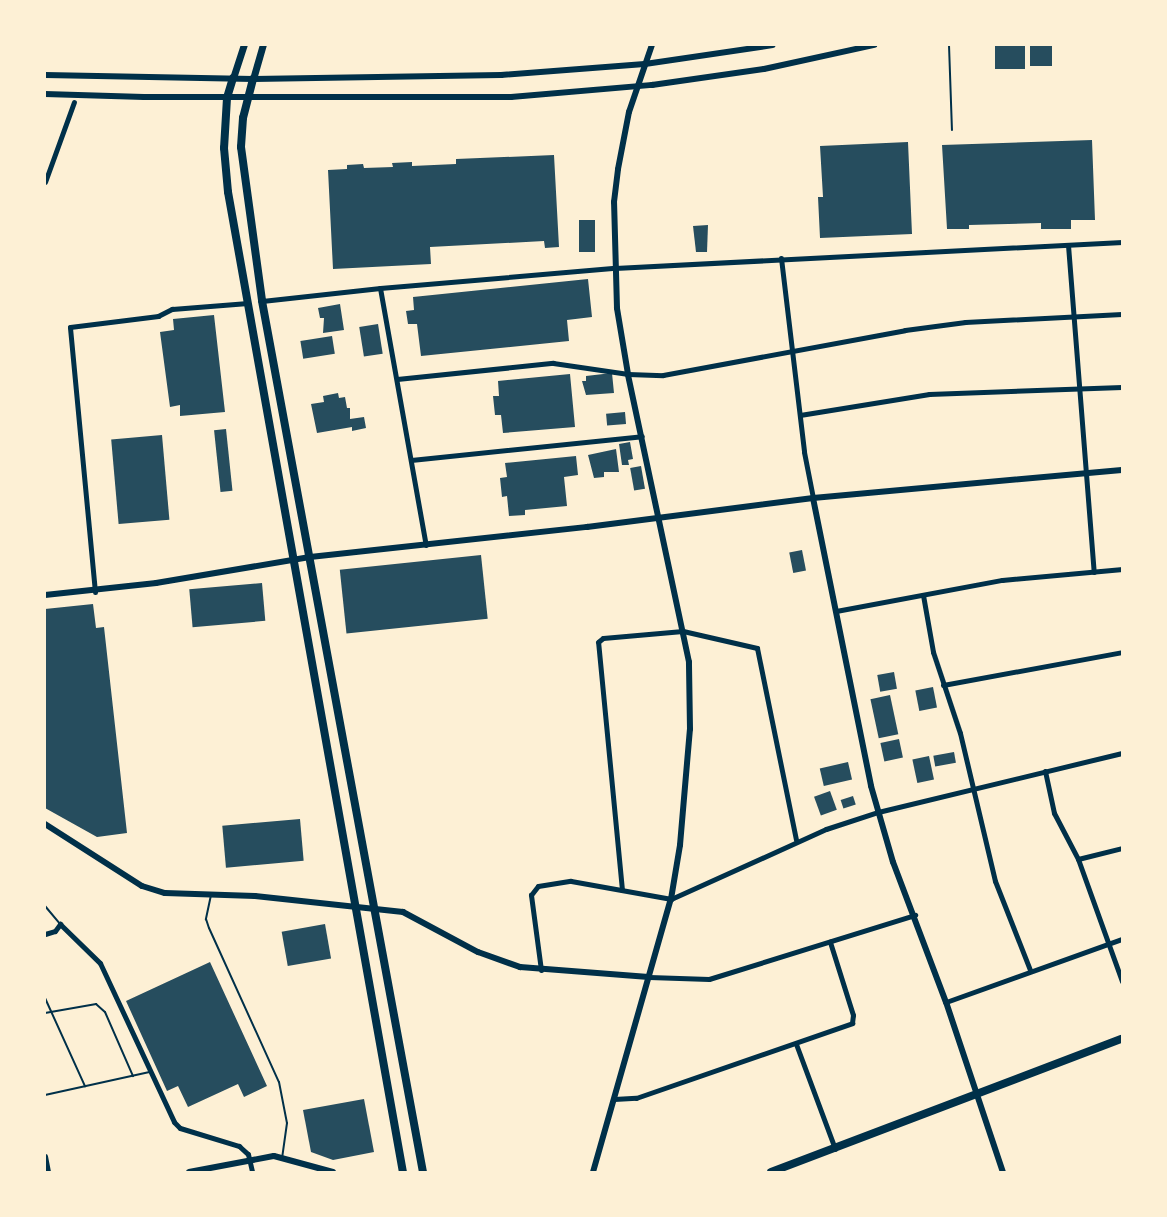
<!DOCTYPE html>
<html>
<head>
<meta charset="utf-8">
<style>
	body { margin:0 }
	#map { position:relative; width:1167px; height:1217px; overflow:hidden; background:#fdf0d5; font-family:Manrope,sans-serif }
	div>[style] { position:absolute }
	.building>* { inset:0; background:#264d5e; transform-origin:0 0 }
	.service>* { height:2px; margin:-1px; padding:0 1px; transform-origin:1px; border-radius:1px; background:#003049 }
	.minor>* { height:5px; margin:-2.5px; padding:0 2.5px; transform-origin:2.5px; border-radius:2.5px; background:#003049 }
	.tertiary>* { height:6px; margin:-3px; padding:0 3px; transform-origin:3px; border-radius:3px; background:#003049 }
	.secondary>* { height:7px; margin:-3.5px; padding:0 3.5px; transform-origin:3.5px; border-radius:3.5px; background:#003049 }
	.primary>* { height:8px; margin:-4px; padding:0 4px; transform-origin:4px; border-radius:4px; background:#003049 }
	.trunk>* { height:8px; margin:-4px; padding:0 4px; transform-origin:4px; border-radius:4px; background:#003049 }
	span { translate:-50% -50%; white-space:nowrap; text-align:center; line-height:1.15; -webkit-text-stroke:4.5px #fdf0d5; paint-order:stroke }
	.frame { position:absolute; inset:0; border:46px solid #fdf0d5; pointer-events:none }
</style>
</head>
<body>
<div id="map">
	<div class="building">
		<div style="left:995px;top:45px;width:30px;height:24px"></div>
		<div style="left:1030px;top:45px;width:22px;height:21px"></div>
		<div style="clip-path:polygon(1092px 140px,1095px 220px,1071px 220px,1071px 229px,1041px 229px,1041px 223px,969px 225px,969px 229px,947px 229px,942px 145px)"></div>
		<div style="clip-path:polygon(908px 142px,912px 234px,820px 238px,818px 197px,823px 197px,820px 146px)"></div>
		<div style="clip-path:polygon(554px 155px,559px 247px,545px 248px,544px 241px,430px 247px,431px 264px,333px 269px,328px 170px,347px 169px,347px 165px,363px 164px,364px 168px,393px 167px,392px 163px,412px 162px,412px 166px,456px 164px,456px 159px)"></div>
		<div style="left:595px;top:220px;width:32px;height:16px;rotate:90deg"></div>
		<div style="clip-path:polygon(708px 225px,707px 252px,696px 252px,693px 226px)"></div>
		<div style="clip-path:polygon(588px 279px,592px 317px,567px 320px,569px 341px,421px 356px,417px 324px,408px 324px,406px 311px,414px 310px,413px 297px)"></div>
		<div style="clip-path:polygon(340px 304px,344px 330px,323px 333px,324px 318px,320px 318px,318px 308px)"></div>
		<div style="clip-path:polygon(214px 315px,225px 412px,180px 416px,180px 405px,170px 407px,160px 332px,174px 330px,173px 319px)"></div>
		<div style="left:378px;top:324px;width:30px;height:19px;rotate:81deg"></div>
		<div style="left:332px;top:336px;width:18px;height:32px;rotate:81deg"></div>
		<div style="clip-path:polygon(612px 373px,614px 393px,586px 395px,582px 381px,586px 381px,586px 376px)"></div>
		<div style="clip-path:polygon(570px 374px,575px 427px,503px 433px,501px 415px,495px 415px,493px 396px,499px 396px,498px 381px)"></div>
		<div style="clip-path:polygon(338px 393px,339px 398px,345px 397px,347px 408px,350px 408px,350px 419px,364px 417px,366px 428px,352px 431px,352px 427px,317px 433px,311px 404px,324px 402px,323px 396px)"></div>
		<div style="left:625px;top:412px;width:12px;height:19px;rotate:85deg"></div>
		<div style="left:226px;top:429px;width:62px;height:12px;rotate:84deg"></div>
		<div style="left:162px;top:435px;width:85px;height:51px;rotate:85deg"></div>
		<div style="clip-path:polygon(630px 442px,633px 459px,628px 460px,629px 465px,622px 465px,619px 444px)"></div>
		<div style="clip-path:polygon(616px 449px,619px 472px,604px 472px,604px 477px,594px 478px,588px 455px)"></div>
		<div style="clip-path:polygon(576px 456px,578px 475px,564px 477px,567px 506px,525px 510px,525px 515px,509px 516px,507px 496px,502px 497px,500px 478px,507px 477px,505px 463px)"></div>
		<div style="left:641px;top:466px;width:23px;height:11px;rotate:80deg"></div>
		<div style="left:802px;top:550px;width:21px;height:13px;rotate:79deg"></div>
		<div style="left:481px;top:555px;width:64px;height:142px;rotate:84deg"></div>
		<div style="left:262px;top:583px;width:38px;height:73px;rotate:85deg"></div>
		<div style="clip-path:polygon(93px 604px,96px 628px,104px 627px,127px 833px,97px 837px,45px 808px,45px 609px)"></div>
		<div style="left:894px;top:672px;width:17px;height:17px;rotate:80deg"></div>
		<div style="left:933px;top:687px;width:21px;height:18px;rotate:79deg"></div>
		<div style="left:890px;top:695px;width:40px;height:20px;rotate:78deg"></div>
		<div style="left:899px;top:739px;width:19px;height:19px;rotate:78deg"></div>
		<div style="left:954px;top:752px;width:11px;height:21px;rotate:80deg"></div>
		<div style="left:929px;top:756px;width:24px;height:17px;rotate:78deg"></div>
		<div style="left:848px;top:762px;width:18px;height:29px;rotate:77deg"></div>
		<div style="left:830px;top:791px;width:20px;height:17px;rotate:70deg"></div>
		<div style="left:853px;top:796px;width:9px;height:13px;rotate:72deg"></div>
		<div style="left:300px;top:819px;width:42px;height:78px;rotate:85deg"></div>
		<div style="left:325px;top:924px;width:35px;height:44px;rotate:80deg"></div>
		<div style="clip-path:polygon(210px 962px,267px 1086px,244px 1097px,238px 1084px,188px 1107px,178px 1086px,167px 1091px,126px 1001px)"></div>
		<div style="clip-path:polygon(364px 1099px,374px 1152px,333px 1160px,311px 1152px,303px 1110px)"></div>
	</div>
	<div class="service">
		<div style="left:949px;top:45px;width:85px;rotate:88deg"></div>
		<div style="left:211px;top:895px;width:25px;rotate:102deg"></div>
		<div style="left:206px;top:919px;width:9px;rotate:72deg"></div>
		<div style="left:209px;top:928px;width:169px;rotate:65.6deg"></div>
		<div style="left:279px;top:1082px;width:42px;rotate:79deg"></div>
		<div style="left:287px;top:1123px;width:34px;rotate:98deg"></div>
		<div style="left:45px;top:906px;width:23px;rotate:50deg"></div>
		<div style="left:45px;top:998px;width:97px;rotate:65.6deg"></div>
		<div style="left:45px;top:1013px;width:52px;rotate:-10deg"></div>
		<div style="left:96px;top:1004px;width:12px;rotate:42deg"></div>
		<div style="left:105px;top:1012px;width:70px;rotate:66.4deg"></div>
		<div style="left:45px;top:1095px;width:107px;rotate:-12.4deg"></div>
	</div>
	<div class="minor">
		<div style="left:45px;top:182px;width:85px;rotate:-70.1deg"></div>
		<div style="left:1068px;top:245px;width:328px;rotate:85.5deg"></div>
		<div style="left:781px;top:258px;width:195px;rotate:83.2deg"></div>
		<div style="left:804px;top:452px;width:47px;rotate:78.9deg"></div>
		<div style="left:380px;top:288px;width:261px;rotate:79.9deg"></div>
		<div style="left:262px;top:301px;width:119px;rotate:-6.3deg"></div>
		<div style="left:380px;top:288px;width:236px;rotate:-4.9deg"></div>
		<div style="left:615px;top:268px;width:508px;rotate:-2.94deg"></div>
		<div style="left:397px;top:379px;width:157px;rotate:-5.9deg"></div>
		<div style="left:553px;top:363px;width:76px;rotate:8.3deg"></div>
		<div style="left:628px;top:374px;width:35px;rotate:2deg"></div>
		<div style="left:663px;top:375px;width:246px;rotate:-10.5deg"></div>
		<div style="left:905px;top:330px;width:61px;rotate:-7.6deg"></div>
		<div style="left:965px;top:322px;width:157px;rotate:-2.9deg"></div>
		<div style="left:800px;top:415px;width:131px;rotate:-9.2deg"></div>
		<div style="left:929px;top:394px;width:193px;rotate:-2.1deg"></div>
		<div style="left:411px;top:460px;width:232px;rotate:-5.9deg"></div>
		<div style="left:95px;top:592px;width:266px;rotate:-95.4deg"></div>
		<div style="left:70px;top:327px;width:89px;rotate:-7.1deg"></div>
		<div style="left:158px;top:316px;width:16px;rotate:-27deg"></div>
		<div style="left:172px;top:309px;width:76px;rotate:-4.5deg"></div>
		<div style="left:923px;top:595px;width:58px;rotate:80deg"></div>
		<div style="left:933px;top:652px;width:85px;rotate:71.6deg"></div>
		<div style="left:960px;top:733px;width:152px;rotate:76.7deg"></div>
		<div style="left:995px;top:881px;width:96px;rotate:68.5deg"></div>
		<div style="left:836px;top:611px;width:169px;rotate:-10.6deg"></div>
		<div style="left:1002px;top:580px;width:121px;rotate:-5.2deg"></div>
		<div style="left:943px;top:685px;width:182px;rotate:-10.4deg"></div>
		<div style="left:1045px;top:771px;width:43px;rotate:77.9deg"></div>
		<div style="left:1054px;top:813px;width:52px;rotate:62.4deg"></div>
		<div style="left:1078px;top:859px;width:130px;rotate:70.2deg"></div>
		<div style="left:1078px;top:859px;width:45px;rotate:-14deg"></div>
		<div style="left:622px;top:890px;width:249px;rotate:-95.5deg"></div>
		<div style="left:598px;top:642px;width:6px;rotate:-39deg"></div>
		<div style="left:603px;top:638px;width:80px;rotate:-5deg"></div>
		<div style="left:683px;top:631px;width:76px;rotate:12.9deg"></div>
		<div style="left:757px;top:648px;width:196px;rotate:78.5deg"></div>
		<div style="left:45px;top:934px;width:10px;rotate:-17deg"></div>
		<div style="left:55px;top:931px;width:9px;rotate:-54deg"></div>
		<div style="left:60px;top:924px;width:56px;rotate:44.3deg"></div>
		<div style="left:100px;top:963px;width:175px;rotate:65deg"></div>
		<div style="left:174px;top:1122px;width:8px;rotate:45deg"></div>
		<div style="left:180px;top:1128px;width:62px;rotate:17deg"></div>
		<div style="left:239px;top:1146px;width:12px;rotate:42deg"></div>
		<div style="left:248px;top:1154px;width:18px;rotate:77deg"></div>
		<div style="left:541px;top:970px;width:76px;rotate:-97.6deg"></div>
		<div style="left:531px;top:895px;width:11px;rotate:-52deg"></div>
		<div style="left:538px;top:886px;width:33px;rotate:-9deg"></div>
		<div style="left:571px;top:881px;width:102px;rotate:10.2deg"></div>
		<div style="left:671px;top:899px;width:170px;rotate:-24.3deg"></div>
		<div style="left:826px;top:829px;width:55px;rotate:-18.1deg"></div>
		<div style="left:878px;top:812px;width:251px;rotate:-13.6deg"></div>
		<div style="left:649px;top:977px;width:60px;rotate:1.9deg"></div>
		<div style="left:709px;top:979px;width:216px;rotate:-17.3deg"></div>
		<div style="left:946px;top:1002px;width:187px;rotate:-19.7deg"></div>
		<div style="left:796px;top:1044px;width:112px;rotate:69.6deg"></div>
		<div style="left:614px;top:1099px;width:22px;rotate:-3deg"></div>
		<div style="left:636px;top:1098px;width:229px;rotate:-19.1deg"></div>
		<div style="left:852px;top:1023px;width:8px;rotate:-83deg"></div>
		<div style="left:853px;top:1015px;width:77px;rotate:-107.5deg"></div>
		<div style="left:45px;top:1156px;width:16px;rotate:79deg"></div>
	</div>
	<div class="tertiary">
		<div style="left:45px;top:75px;width:208px;rotate:1.1deg"></div>
		<div style="left:253px;top:79px;width:248px;rotate:-0.9deg"></div>
		<div style="left:501px;top:75px;width:144px;rotate:-4.4deg"></div>
		<div style="left:645px;top:64px;width:129px;rotate:-8.4deg"></div>
		<div style="left:45px;top:94px;width:99px;rotate:1.7deg"></div>
		<div style="left:144px;top:97px;width:367px"></div>
		<div style="left:511px;top:97px;width:142px;rotate:-4.9deg"></div>
		<div style="left:652px;top:85px;width:113px;rotate:-8.1deg"></div>
		<div style="left:764px;top:69px;width:113px;rotate:-12.3deg"></div>
		<div style="left:813px;top:498px;width:294px;rotate:78.6deg"></div>
		<div style="left:871px;top:786px;width:79px;rotate:73.9deg"></div>
		<div style="left:893px;top:862px;width:150px;rotate:69.3deg"></div>
		<div style="left:946px;top:1002px;width:179px;rotate:71.5deg"></div>
		<div style="left:45px;top:595px;width:112px;rotate:-6.2deg"></div>
		<div style="left:156px;top:583px;width:156px;rotate:-9.6deg"></div>
		<div style="left:310px;top:557px;width:279px;rotate:-6.2deg"></div>
		<div style="left:587px;top:527px;width:228px;rotate:-7.3deg"></div>
		<div style="left:813px;top:498px;width:310px;rotate:-5.2deg"></div>
		<div style="left:45px;top:824px;width:115px;rotate:32.6deg"></div>
		<div style="left:142px;top:886px;width:24px;rotate:17deg"></div>
		<div style="left:165px;top:893px;width:90px;rotate:1.9deg"></div>
		<div style="left:255px;top:896px;width:149px;rotate:6.2deg"></div>
		<div style="left:403px;top:912px;width:85px;rotate:28.1deg"></div>
		<div style="left:478px;top:952px;width:45px;rotate:19.7deg"></div>
		<div style="left:520px;top:967px;width:129px;rotate:4.4deg"></div>
		<div style="left:189px;top:1172px;width:86px;rotate:-10.7deg"></div>
		<div style="left:274px;top:1156px;width:61px;rotate:15.2deg"></div>
		<div style="left:593px;top:1172px;width:284px;rotate:-74.1deg"></div>
		<div style="left:671px;top:899px;width:55px;rotate:-80.5deg"></div>
		<div style="left:680px;top:845px;width:116px;rotate:-85.1deg"></div>
		<div style="left:690px;top:729px;width:67px;rotate:-90.9deg"></div>
		<div style="left:689px;top:662px;width:294px;rotate:-102deg"></div>
		<div style="left:628px;top:374px;width:67px;rotate:-99.5deg"></div>
		<div style="left:617px;top:308px;width:106px;rotate:-91.6deg"></div>
		<div style="left:614px;top:202px;width:33px;rotate:-83deg"></div>
		<div style="left:618px;top:169px;width:58px;rotate:-79.1deg"></div>
		<div style="left:629px;top:112px;width:71px;rotate:-71.1deg"></div>
	</div>
	<div class="secondary">
		<div style="left:233px;top:78px;width:35px;rotate:-72deg"></div>
		<div style="left:253px;top:79px;width:35px;rotate:-74deg"></div>
	</div>
	<div class="primary">
		<div style="left:771px;top:1172px;width:375px;rotate:-20.8deg"></div>
	</div>
	<div class="trunk">
		<div style="left:233px;top:78px;width:21px;rotate:107deg"></div>
		<div style="left:227px;top:98px;width:50px;rotate:93.4deg"></div>
		<div style="left:224px;top:148px;width:44px;rotate:84.8deg"></div>
		<div style="left:228px;top:192px;width:996px;rotate:79.88deg"></div>
		<div style="left:253px;top:79px;width:40px;rotate:104.4deg"></div>
		<div style="left:243px;top:118px;width:29px;rotate:94deg"></div>
		<div style="left:241px;top:147px;width:155px;rotate:82.2deg"></div>
		<div style="left:262px;top:301px;width:886px;rotate:79.53deg"></div>
	</div>
	<div class="frame"></div>
</div>
</body>
</html>
